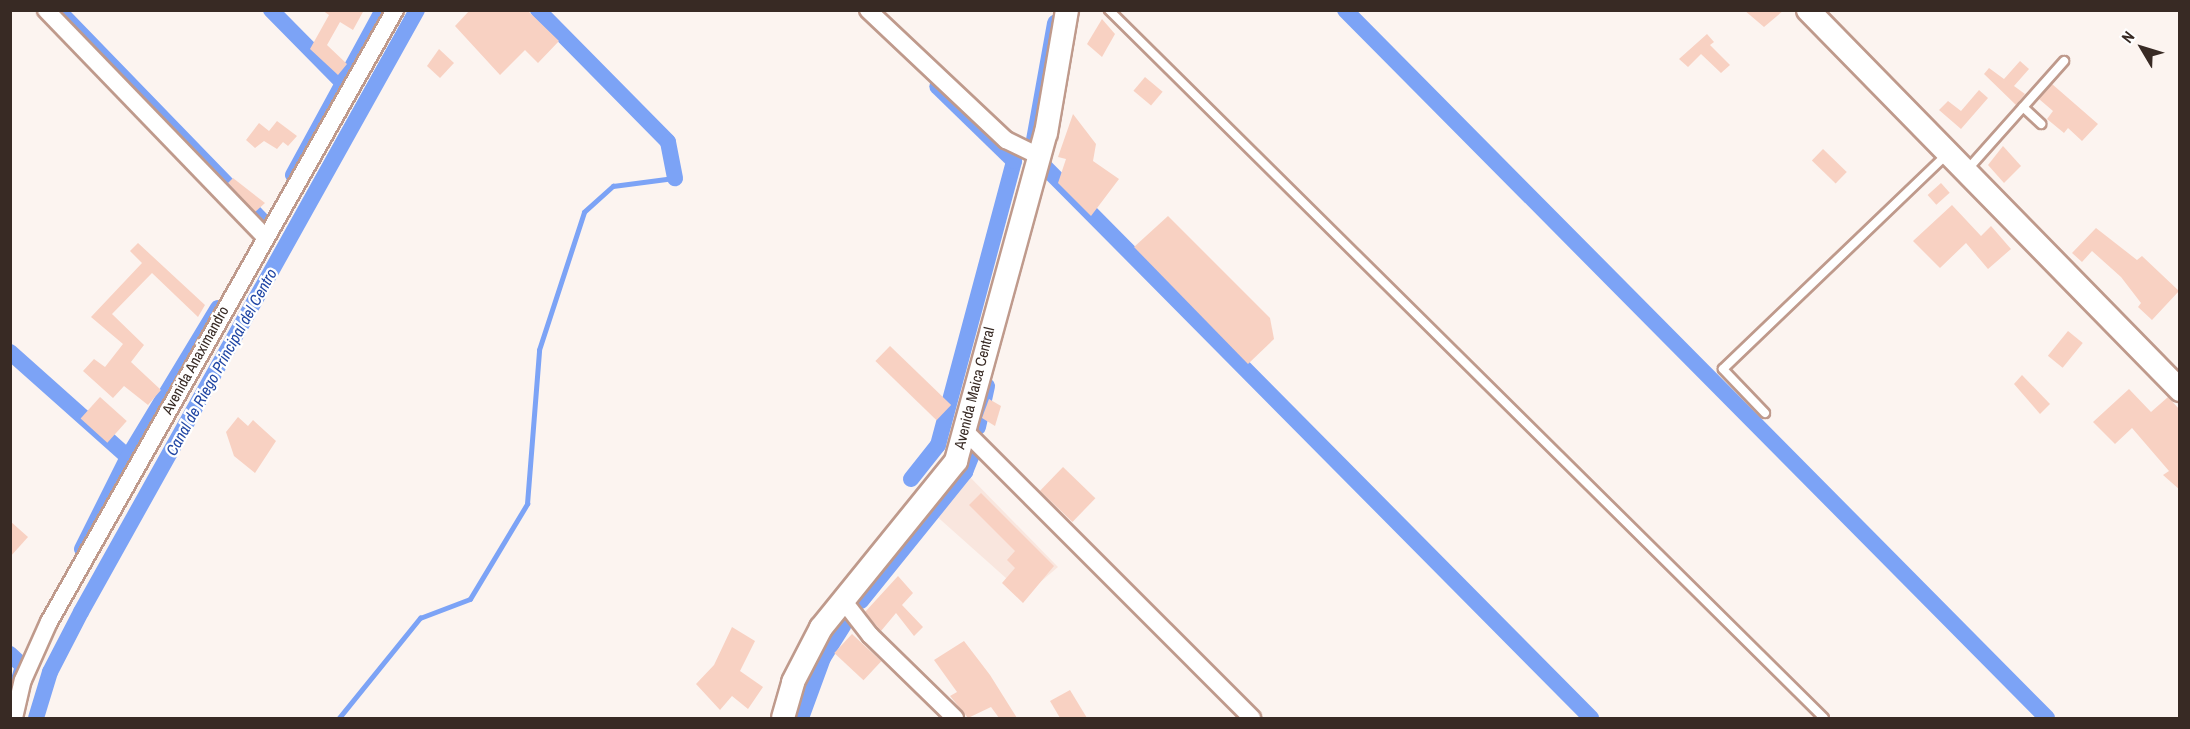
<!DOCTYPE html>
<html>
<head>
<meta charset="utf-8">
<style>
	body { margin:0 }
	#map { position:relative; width:2190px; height:729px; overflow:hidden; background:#fcf4f0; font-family:"Archivo Narrow",sans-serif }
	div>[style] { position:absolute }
	.built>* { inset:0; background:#f9e6de }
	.stream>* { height:4.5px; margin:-2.25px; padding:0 2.25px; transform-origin:2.25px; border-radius:2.25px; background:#7ca3f6 }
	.canal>* { height:16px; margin:-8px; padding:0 8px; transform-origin:8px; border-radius:8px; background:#7ca3f6 }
	.building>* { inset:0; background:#f8d1c2; transform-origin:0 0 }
	.roads { filter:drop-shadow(2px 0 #bf9a8c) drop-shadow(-2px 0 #bf9a8c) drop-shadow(0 2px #bf9a8c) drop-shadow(0 -2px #bf9a8c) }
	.lane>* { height:8px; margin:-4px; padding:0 4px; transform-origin:4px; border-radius:4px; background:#fff }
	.street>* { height:16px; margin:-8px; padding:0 8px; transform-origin:8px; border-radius:8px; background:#fff }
	.secondary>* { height:22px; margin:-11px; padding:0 11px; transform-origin:11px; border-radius:11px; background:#fff }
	span { translate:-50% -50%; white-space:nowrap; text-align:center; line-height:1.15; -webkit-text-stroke:4.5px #fff; paint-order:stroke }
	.street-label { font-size:15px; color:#382a24 }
	.water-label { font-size:16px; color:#1f45a4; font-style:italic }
	.frame { position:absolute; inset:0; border:12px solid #382a24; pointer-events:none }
	.north { position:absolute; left:2112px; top:18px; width:60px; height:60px; -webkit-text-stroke:4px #fff; paint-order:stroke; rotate:308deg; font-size:16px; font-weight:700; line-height:24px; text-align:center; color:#382a24 }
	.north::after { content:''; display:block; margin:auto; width:21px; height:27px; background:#382a24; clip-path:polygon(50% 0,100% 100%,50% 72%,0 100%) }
</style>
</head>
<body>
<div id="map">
	<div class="built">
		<div style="clip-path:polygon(965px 472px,1058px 567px,1025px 595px,933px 513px)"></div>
	</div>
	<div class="stream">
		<div style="left:339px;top:718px;width:129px;rotate:-51deg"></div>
		<div style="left:420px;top:618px;width:53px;rotate:-20.8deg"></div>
		<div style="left:470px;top:599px;width:111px;rotate:-59deg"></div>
		<div style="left:527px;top:504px;width:154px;rotate:-85.5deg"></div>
		<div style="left:539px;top:350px;width:145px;rotate:-71.9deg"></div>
		<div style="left:584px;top:212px;width:39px;rotate:-42deg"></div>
		<div style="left:613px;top:186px;width:63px;rotate:-7.4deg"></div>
	</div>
	<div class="canal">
		<div style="left:58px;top:10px;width:301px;rotate:45.9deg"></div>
		<div style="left:271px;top:10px;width:101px;rotate:45.4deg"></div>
		<div style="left:538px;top:10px;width:185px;rotate:45.4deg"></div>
		<div style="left:668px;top:142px;width:37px;rotate:79deg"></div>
		<div style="left:1345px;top:10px;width:997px;rotate:45.24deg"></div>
		<div style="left:1034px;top:140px;width:119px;rotate:-79.8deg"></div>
		<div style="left:1045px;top:167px;width:776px;rotate:45.26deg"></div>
		<div style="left:293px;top:175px;width:188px;rotate:-61.4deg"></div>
		<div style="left:10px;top:352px;width:158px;rotate:41.7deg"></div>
		<div style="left:978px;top:427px;width:42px;rotate:-77.6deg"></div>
		<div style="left:911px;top:479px;width:43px;rotate:-51.5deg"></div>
		<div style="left:938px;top:445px;width:294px;rotate:-75deg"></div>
		<div style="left:1014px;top:161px;width:107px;rotate:-135.8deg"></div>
		<div style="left:82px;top:549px;width:103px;rotate:-63.4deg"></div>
		<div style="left:128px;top:457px;width:174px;rotate:-58.9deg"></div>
		<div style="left:861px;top:601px;width:166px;rotate:-51.1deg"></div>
		<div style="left:965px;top:472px;width:22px;rotate:-68deg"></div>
		<div style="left:10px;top:654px;width:18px;rotate:43deg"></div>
		<div style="left:23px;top:666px;width:18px;rotate:106deg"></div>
		<div style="left:36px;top:718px;width:48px;rotate:-73.1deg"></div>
		<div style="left:50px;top:672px;width:68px;rotate:-62.7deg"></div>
		<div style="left:81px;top:612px;width:689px;rotate:-60.83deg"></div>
		<div style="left:801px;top:718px;width:64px;rotate:-69.9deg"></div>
		<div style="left:823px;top:658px;width:39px;rotate:-58deg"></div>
	</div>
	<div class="building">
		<div style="clip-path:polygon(322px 10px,364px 10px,353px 30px,340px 22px,327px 45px,347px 64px,338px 75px,310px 49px,329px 15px)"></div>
		<div style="clip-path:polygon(470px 10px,527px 10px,559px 41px,538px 63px,525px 50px,500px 75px,455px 26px)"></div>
		<div style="clip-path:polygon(1744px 10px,1784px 10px,1764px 27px)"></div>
		<div style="clip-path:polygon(1102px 19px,1115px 34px,1102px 57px,1087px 44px)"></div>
		<div style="clip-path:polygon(1707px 34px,1714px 42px,1710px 45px,1730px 65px,1721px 73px,1701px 54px,1688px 67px,1679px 59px)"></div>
		<div style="clip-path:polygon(439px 49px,454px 63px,440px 78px,427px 66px)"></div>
		<div style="clip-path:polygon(2020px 61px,2029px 69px,2014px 86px,2025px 94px,2016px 105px,1984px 74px,1989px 68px,2004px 79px)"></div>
		<div style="left:1145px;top:77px;width:23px;height:18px;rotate:40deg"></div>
		<div style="clip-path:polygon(2052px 84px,2098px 124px,2082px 141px,2068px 128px,2064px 133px,2047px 119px,2053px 111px,2039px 99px)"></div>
		<div style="clip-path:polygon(1979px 90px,1988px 98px,1961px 129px,1939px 110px,1948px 101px,1961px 111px)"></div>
		<div style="clip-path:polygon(1073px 114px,1096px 144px,1093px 161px,1119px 179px,1091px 216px,1058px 183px,1066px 159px,1058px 157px)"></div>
		<div style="clip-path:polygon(277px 121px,297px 136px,288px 146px,283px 142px,277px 149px,264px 141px,255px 148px,246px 140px,259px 123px,269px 131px)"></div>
		<div style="clip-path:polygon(2003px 146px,2021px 166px,2004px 183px,1988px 165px)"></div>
		<div style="left:1823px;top:149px;width:33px;height:16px;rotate:44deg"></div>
		<div style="clip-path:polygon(233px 178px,265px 203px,255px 212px,228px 183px)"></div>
		<div style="left:1941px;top:183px;width:13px;height:18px;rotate:48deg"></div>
		<div style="clip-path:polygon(1952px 205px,1981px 236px,1991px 226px,2011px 249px,1988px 269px,1966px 243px,1940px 268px,1913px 241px)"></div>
		<div style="clip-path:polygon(1168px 216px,1270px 318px,1274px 339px,1248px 364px,1134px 247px)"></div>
		<div style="clip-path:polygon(2096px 228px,2137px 260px,2142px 256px,2179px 291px,2152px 320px,2138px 307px,2141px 303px,2121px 277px,2092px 251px,2082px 262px,2072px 253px)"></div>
		<div style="clip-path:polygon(138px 243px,205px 305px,198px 317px,152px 273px,112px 314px,144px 345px,131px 362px,161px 390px,148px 405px,124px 386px,113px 398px,83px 371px,94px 359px,105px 367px,123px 344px,91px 317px,142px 263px,130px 251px)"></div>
		<div style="left:2068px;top:331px;width:19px;height:32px;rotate:39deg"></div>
		<div style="left:890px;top:346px;width:85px;height:21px;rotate:44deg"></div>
		<div style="clip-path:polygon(2022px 375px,2050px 404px,2040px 414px,2014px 384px)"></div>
		<div style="clip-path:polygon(2129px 389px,2151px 412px,2168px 397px,2180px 410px,2180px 490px,2163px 475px,2169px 471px,2132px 428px,2115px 444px,2093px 422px)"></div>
		<div style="left:100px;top:397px;width:36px;height:29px;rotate:42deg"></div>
		<div style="clip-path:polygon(989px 399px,1001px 406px,995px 426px,982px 418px)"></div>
		<div style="clip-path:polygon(238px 417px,248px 426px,253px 420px,276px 441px,255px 473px,234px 456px,226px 432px)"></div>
		<div style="left:1063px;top:467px;width:45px;height:33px;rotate:44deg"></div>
		<div style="clip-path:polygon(981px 493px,1054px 566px,1023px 603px,1002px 583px,1015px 568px,1007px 560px,1015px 551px,969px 505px)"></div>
		<div style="clip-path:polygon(10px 521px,28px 537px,10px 557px)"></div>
		<div style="clip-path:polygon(898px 576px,913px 593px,902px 605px,923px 627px,914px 636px,896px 613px,881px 631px,865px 612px)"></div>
		<div style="clip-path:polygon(732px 627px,755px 641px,740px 671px,763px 687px,748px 709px,732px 696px,720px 710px,696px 684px,714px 665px)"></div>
		<div style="left:852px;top:634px;width:40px;height:26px;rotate:43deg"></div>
		<div style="clip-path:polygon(964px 641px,990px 675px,1017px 718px,999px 718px,991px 707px,968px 718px,950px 696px,957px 692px,934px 660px)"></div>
		<div style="clip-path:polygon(1070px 690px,1087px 718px,1060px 718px,1050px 701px)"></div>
	</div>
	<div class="roads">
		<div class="lane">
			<div style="left:1109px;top:10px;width:1006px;rotate:44.72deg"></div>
			<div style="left:2023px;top:107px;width:25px;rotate:43deg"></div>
			<div style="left:1967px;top:170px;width:146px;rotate:-48.3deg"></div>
			<div style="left:1765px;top:413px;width:61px;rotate:-133.7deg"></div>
			<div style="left:1723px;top:369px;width:309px;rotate:-43.8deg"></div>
		</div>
		<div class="street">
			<div style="left:46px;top:10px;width:314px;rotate:46deg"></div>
			<div style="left:868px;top:10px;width:190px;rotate:43.3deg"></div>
			<div style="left:1006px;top:140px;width:34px;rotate:26deg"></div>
			<div style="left:965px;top:431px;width:406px;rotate:45deg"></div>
			<div style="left:842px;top:599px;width:46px;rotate:52.1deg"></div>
			<div style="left:870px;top:635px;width:119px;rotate:44.3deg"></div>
			<div style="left:14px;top:718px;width:39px;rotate:-77deg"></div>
			<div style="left:23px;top:680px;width:64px;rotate:-65.9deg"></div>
			<div style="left:49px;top:622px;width:703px;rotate:-60.52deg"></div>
		</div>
		<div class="secondary">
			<div style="left:1808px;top:10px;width:532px;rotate:45.61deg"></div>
			<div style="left:783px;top:718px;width:37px;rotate:-74deg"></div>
			<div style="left:793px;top:682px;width:61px;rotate:-62.6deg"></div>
			<div style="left:821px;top:628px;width:215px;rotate:-51deg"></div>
			<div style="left:956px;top:461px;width:340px;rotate:-74.7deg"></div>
			<div style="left:1046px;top:133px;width:125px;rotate:-80.3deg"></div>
		</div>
	</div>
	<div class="street-label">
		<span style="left:195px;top:360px;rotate:-61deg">Avenida Anaximandro</span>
		<span style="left:974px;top:388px;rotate:-76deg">Avenida Maica Central</span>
	</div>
	<div class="water-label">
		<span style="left:221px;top:362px;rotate:-61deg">Canal de Riego Principal del Centro</span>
	</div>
	<div class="frame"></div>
	<div class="north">N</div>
</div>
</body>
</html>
